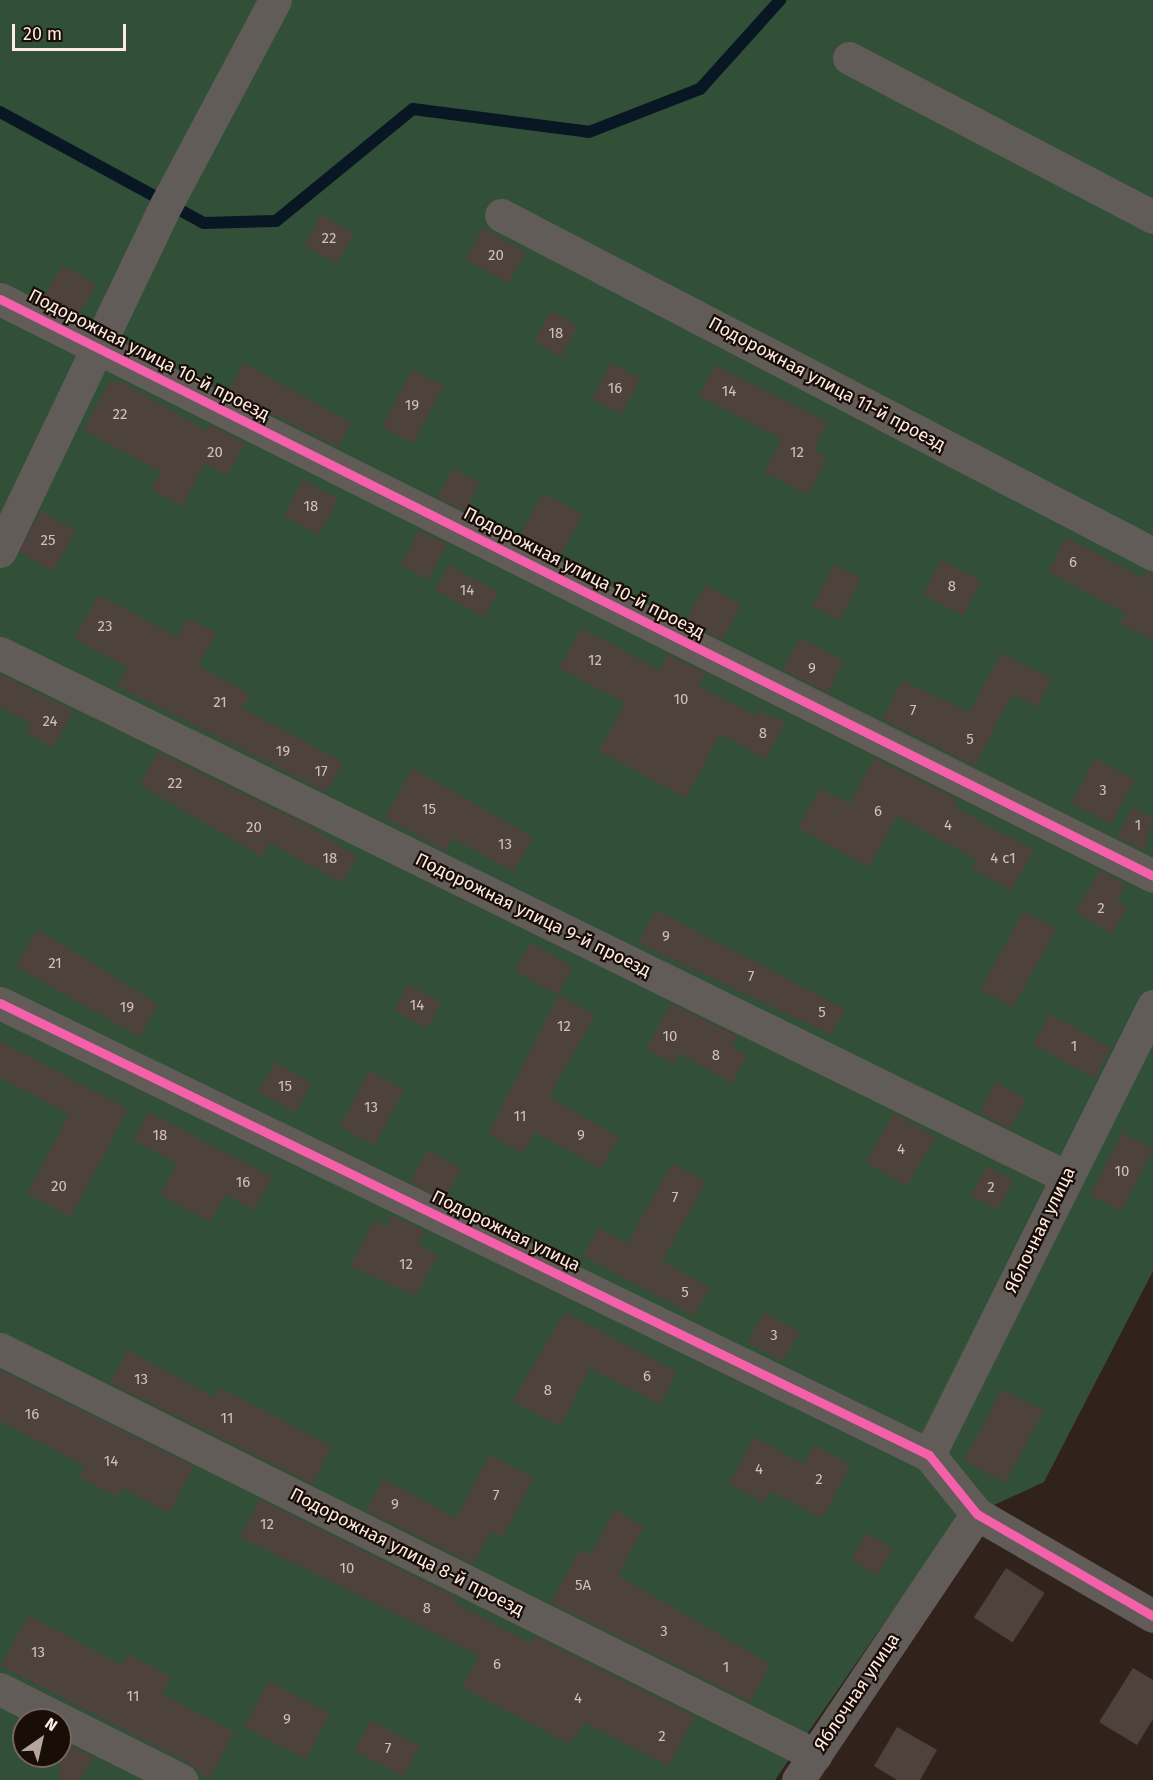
<!DOCTYPE html>
<html>
<head>
<meta charset="utf-8">
<style>
	body { margin:0 }
	#map { position:relative; width:1153px; height:1780px; overflow:hidden; background:#31231c; font-family:"Fira Sans",sans-serif }
	div>[style] { position:absolute }
	.green>* { inset:0; background:#315037 }
	.stream>* { height:12px; margin:-6px; padding:0 6px; transform-origin:6px; border-radius:6px; background:#091724 }
	.building>* { inset:0; background:#4e423c; transform-origin:0 0 }
	.minor>* { height:33px; margin:-16.5px; padding:0 16.5px; transform-origin:16.5px; border-radius:16.5px; background:#615c58 }
	.cycleway>* { height:9px; margin:-4.5px; padding:0 4.5px; transform-origin:4.5px; border-radius:4.5px; background:#f560ab }
	span { translate:-50% -50%; white-space:nowrap; text-align:center; line-height:1.15; -webkit-text-stroke:4.5px #190d07; paint-order:stroke }
	.number-label { font-size:15px; color:#d1c1b8 }
	.number-label span { -webkit-text-stroke-width:0 }
	.street-label { font-size:18px; color:#fdebe2 }
	.north { position:absolute; left:12px; top:1708px; width:60px; height:60px; box-sizing:border-box; background:#190d07; border:2px solid #74665f; border-radius:50%; rotate:34deg; font-size:16px; font-weight:700; line-height:24px; text-align:center; color:#fdebe2 }
	.north::after { content:''; display:block; margin:auto; width:21px; height:27px; background:#b6a59d; clip-path:polygon(50% 0,100% 100%,50% 72%,0 100%) }
	.scale { position:absolute; left:12px; top:24px; width:114px; height:27px; box-sizing:border-box; border:3px solid #fdebe2; border-top:0; padding-left:8px; font-size:18px; line-height:21px; white-space:nowrap; color:#fdebe2; -webkit-text-stroke:4px #190d07; paint-order:stroke }
</style>
</head>
<body>
<div id="map">
	<div class="green">
		<div style="clip-path:polygon(evenodd,0 0,1153px 0,1153px 1271px,1044px 1482px,953px 1524px,775px 1780px,0 1780px,0 0,24px 1720px,60px 1720px,60px 1756px,24px 1756px,24px 1720px)"></div>
	</div>
	<div class="stream">
		<div style="left:0;top:112px;width:232px;rotate:28.6deg"></div>
		<div style="left:204px;top:223px;width:72px;rotate:-1.6deg"></div>
		<div style="left:276px;top:221px;width:177px;rotate:-39.3deg"></div>
		<div style="left:413px;top:109px;width:177px;rotate:7.4deg"></div>
		<div style="left:589px;top:132px;width:119px;rotate:-21.2deg"></div>
		<div style="left:700px;top:89px;width:120px;rotate:-48deg"></div>
	</div>
	<div class="building">
		<div style="left:321px;top:215px;width:38px;height:35px;rotate:29deg"></div>
		<div style="left:483px;top:228px;width:49px;height:36px;rotate:29deg"></div>
		<div style="left:62px;top:265px;width:39px;height:39px;rotate:29deg"></div>
		<div style="left:551px;top:311px;width:31px;height:35px;rotate:29deg"></div>
		<div style="clip-path:polygon(244px 363px,351px 423px,338px 447px,228px 392px)"></div>
		<div style="left:611px;top:363px;width:33px;height:41px;rotate:27deg"></div>
		<div style="clip-path:polygon(715px 365px,828px 422px,814px 450px,827px 457px,808px 495px,764px 472px,782px 439px,699px 396px)"></div>
		<div style="left:412px;top:369px;width:35px;height:66px;rotate:27deg"></div>
		<div style="clip-path:polygon(109px 382px,122px 382px,207px 431px,211px 425px,245px 443px,227px 476px,205px 464px,182px 506px,151px 490px,161px 472px,83px 430px)"></div>
		<div style="left:453px;top:468px;width:31px;height:33px;rotate:29deg"></div>
		<div style="left:303px;top:480px;width:40px;height:41px;rotate:28deg"></div>
		<div style="left:543px;top:493px;width:45px;height:51px;rotate:28deg"></div>
		<div style="left:41px;top:511px;width:40px;height:46px;rotate:30deg"></div>
		<div style="left:419px;top:530px;width:31px;height:40px;rotate:27deg"></div>
		<div style="clip-path:polygon(1066px 537px,1143px 578px,1146px 571px,1153px 573px,1153px 640px,1119px 623px,1125px 613px,1048px 572px)"></div>
		<div style="left:941px;top:560px;width:45px;height:39px;rotate:27deg"></div>
		<div style="left:449px;top:565px;width:56px;height:29px;rotate:29deg"></div>
		<div style="left:834px;top:565px;width:30px;height:47px;rotate:27deg"></div>
		<div style="left:705px;top:585px;width:41px;height:41px;rotate:28deg"></div>
		<div style="clip-path:polygon(99px 595px,178px 637px,188px 618px,216px 633px,198px 666px,250px 694px,242px 708px,343px 762px,326px 792px,117px 686px,127px 667px,74px 639px)"></div>
		<div style="clip-path:polygon(581px 628px,660px 670px,668px 654px,706px 673px,699px 686px,756px 716px,759px 710px,785px 723px,766px 759px,720px 734px,686px 798px,599px 751px,625px 703px,559px 668px)"></div>
		<div style="left:800px;top:638px;width:50px;height:36px;rotate:28deg"></div>
		<div style="clip-path:polygon(1001px 653px,1052px 679px,1037px 707px,1012px 694px,975px 766px,882px 719px,902px 681px,970px 712px)"></div>
		<div style="clip-path:polygon(0 674px,73px 711px,53px 748px,26px 733px,31px 724px,0 707px)"></div>
		<div style="clip-path:polygon(158px 752px,308px 825px,357px 857px,342px 883px,270px 843px,262px 857px,140px 785px)"></div>
		<div style="clip-path:polygon(874px 758px,957px 799px,954px 807px,1034px 850px,1011px 890px,972px 869px,977px 860px,897px 816px,869px 867px,798px 828px,820px 788px,850px 804px)"></div>
		<div style="left:1095px;top:758px;width:45px;height:51px;rotate:28deg"></div>
		<div style="clip-path:polygon(412px 768px,533px 837px,514px 872px,452px 838px,445px 851px,385px 818px)"></div>
		<div style="clip-path:polygon(1132px 807px,1153px 818px,1144px 850px,1117px 837px)"></div>
		<div style="clip-path:polygon(1100px 870px,1126px 884px,1117px 901px,1128px 906px,1112px 934px,1075px 912px)"></div>
		<div style="clip-path:polygon(656px 910px,845px 1009px,831px 1035px,638px 943px)"></div>
		<div style="left:1024px;top:911px;width:37px;height:90px;rotate:29deg"></div>
		<div style="clip-path:polygon(37px 929px,158px 1004px,140px 1037px,16px 967px)"></div>
		<div style="left:530px;top:943px;width:49px;height:32px;rotate:29deg"></div>
		<div style="left:408px;top:984px;width:38px;height:30px;rotate:29deg"></div>
		<div style="clip-path:polygon(558px 995px,595px 1015px,549px 1097px,619px 1137px,601px 1169px,535px 1132px,523px 1154px,488px 1134px)"></div>
		<div style="clip-path:polygon(671px 1003px,738px 1036px,732px 1047px,747px 1056px,732px 1083px,679px 1053px,674px 1064px,646px 1049px)"></div>
		<div style="left:1050px;top:1014px;width:70px;height:35px;rotate:29deg"></div>
		<div style="clip-path:polygon(0 1041px,128px 1109px,71px 1217px,27px 1194px,69px 1114px,0 1078px)"></div>
		<div style="left:275px;top:1062px;width:43px;height:34px;rotate:30deg"></div>
		<div style="left:369px;top:1071px;width:40px;height:63px;rotate:28deg"></div>
		<div style="left:996px;top:1082px;width:35px;height:35px;rotate:29deg"></div>
		<div style="clip-path:polygon(148px 1112px,272px 1177px,254px 1210px,225px 1195px,210px 1222px,161px 1195px,177px 1163px,133px 1140px)"></div>
		<div style="left:894px;top:1113px;width:48px;height:57px;rotate:30deg"></div>
		<div style="left:1122px;top:1133px;width:35px;height:70px;rotate:27deg"></div>
		<div style="left:428px;top:1150px;width:38px;height:37px;rotate:29deg"></div>
		<div style="clip-path:polygon(672px 1163px,706px 1182px,662px 1261px,710px 1287px,694px 1316px,583px 1256px,599px 1228px,627px 1244px)"></div>
		<div style="left:987px;top:1166px;width:30px;height:34px;rotate:28deg"></div>
		<div style="clip-path:polygon(392px 1215px,425px 1231px,418px 1244px,438px 1255px,416px 1296px,350px 1266px,374px 1220px,386px 1227px)"></div>
		<div style="clip-path:polygon(565px 1312px,677px 1372px,660px 1405px,590px 1368px,560px 1426px,512px 1401px)"></div>
		<div style="left:764px;top:1312px;width:41px;height:34px;rotate:29deg"></div>
		<div style="clip-path:polygon(127px 1350px,215px 1397px,220px 1388px,332px 1446px,313px 1484px,110px 1383px)"></div>
		<div style="clip-path:polygon(0 1370px,194px 1466px,169px 1513px,122px 1488px,117px 1497px,79px 1477px,85px 1466px,0 1421px)"></div>
		<div style="left:1002px;top:1389px;width:47px;height:81px;rotate:28deg"></div>
		<div style="clip-path:polygon(754px 1437px,804px 1464px,814px 1445px,851px 1465px,822px 1519px,770px 1491px,764px 1503px,729px 1484px)"></div>
		<div style="clip-path:polygon(490px 1455px,534px 1478px,502px 1537px,491px 1531px,474px 1564px,366px 1511px,383px 1479px,456px 1518px)"></div>
		<div style="clip-path:polygon(260px 1499px,456px 1597px,454px 1602px,530px 1643px,534px 1636px,695px 1716px,668px 1766px,585px 1723px,569px 1744px,462px 1687px,479px 1655px,240px 1537px)"></div>
		<div style="clip-path:polygon(614px 1510px,644px 1526px,618px 1575px,770px 1664px,750px 1702px,551px 1603px,580px 1549px,591px 1555px)"></div>
		<div style="left:866px;top:1533px;width:31px;height:31px;rotate:29deg"></div>
		<div style="left:1006px;top:1568px;width:46px;height:59px;rotate:33deg"></div>
		<div style="clip-path:polygon(28px 1615px,122px 1665px,128px 1654px,171px 1677px,162px 1694px,234px 1732px,209px 1780px,189px 1763px,1px 1666px)"></div>
		<div style="clip-path:polygon(1133px 1668px,1153px 1680px,1153px 1719px,1137px 1745px,1099px 1722px)"></div>
		<div style="left:269px;top:1681px;width:69px;height:52px;rotate:28deg"></div>
		<div style="left:371px;top:1720px;width:55px;height:35px;rotate:28deg"></div>
		<div style="clip-path:polygon(897px 1727px,937px 1750px,920px 1780px,897px 1780px,874px 1766px)"></div>
		<div style="clip-path:polygon(60px 1740px,93px 1757px,80px 1780px,60px 1780px)"></div>
	</div>
	<div class="minor">
		<div style="left:849px;top:58px;width:343px;rotate:27.6deg"></div>
		<div style="left:501px;top:215px;width:735px;rotate:27.47deg"></div>
		<div style="left:0;top:299px;width:1289px;rotate:26.58deg"></div>
		<div style="left:0;top:551px;width:386px;rotate:-64.4deg"></div>
		<div style="left:167px;top:203px;width:230px;rotate:-62deg"></div>
		<div style="left:0;top:653px;width:1189px;rotate:26.16deg"></div>
		<div style="left:0;top:1003px;width:1033px;rotate:25.94deg"></div>
		<div style="left:929px;top:1455px;width:76px;rotate:50.9deg"></div>
		<div style="left:977px;top:1514px;width:203px;rotate:30.1deg"></div>
		<div style="left:0;top:1349px;width:911px;rotate:26.48deg"></div>
		<div style="left:929px;top:1455px;width:502px;rotate:-63.49deg"></div>
		<div style="left:0;top:1689px;width:203px;rotate:26.7deg"></div>
		<div style="left:798px;top:1780px;width:321px;rotate:-56.1deg"></div>
	</div>
	<div class="cycleway">
		<div style="left:0;top:299px;width:1289px;rotate:26.58deg"></div>
		<div style="left:0;top:1003px;width:1033px;rotate:25.94deg"></div>
		<div style="left:929px;top:1455px;width:76px;rotate:50.9deg"></div>
		<div style="left:977px;top:1514px;width:203px;rotate:30.1deg"></div>
	</div>
	<div class="number-label">
		<span style="left:329px;top:239px">22</span>
		<span style="left:496px;top:256px">20</span>
		<span style="left:556px;top:334px">18</span>
		<span style="left:615px;top:389px">16</span>
		<span style="left:729px;top:392px">14</span>
		<span style="left:412px;top:406px">19</span>
		<span style="left:120px;top:415px">22</span>
		<span style="left:215px;top:453px">20</span>
		<span style="left:797px;top:453px">12</span>
		<span style="left:311px;top:507px">18</span>
		<span style="left:48px;top:541px">25</span>
		<span style="left:1073px;top:563px">6</span>
		<span style="left:952px;top:587px">8</span>
		<span style="left:467px;top:591px">14</span>
		<span style="left:105px;top:627px">23</span>
		<span style="left:595px;top:661px">12</span>
		<span style="left:812px;top:669px">9</span>
		<span style="left:681px;top:700px">10</span>
		<span style="left:220px;top:703px">21</span>
		<span style="left:913px;top:711px">7</span>
		<span style="left:50px;top:722px">24</span>
		<span style="left:763px;top:734px">8</span>
		<span style="left:970px;top:740px">5</span>
		<span style="left:283px;top:752px">19</span>
		<span style="left:321px;top:772px">17</span>
		<span style="left:175px;top:784px">22</span>
		<span style="left:1103px;top:791px">3</span>
		<span style="left:429px;top:810px">15</span>
		<span style="left:878px;top:812px">6</span>
		<span style="left:948px;top:826px">4</span>
		<span style="left:1138px;top:826px">1</span>
		<span style="left:254px;top:828px">20</span>
		<span style="left:505px;top:845px">13</span>
		<span style="left:330px;top:859px">18</span>
		<span style="left:1003px;top:859px">4 с1</span>
		<span style="left:1101px;top:909px">2</span>
		<span style="left:666px;top:937px">9</span>
		<span style="left:55px;top:964px">21</span>
		<span style="left:751px;top:977px">7</span>
		<span style="left:417px;top:1006px">14</span>
		<span style="left:127px;top:1008px">19</span>
		<span style="left:822px;top:1013px">5</span>
		<span style="left:564px;top:1027px">12</span>
		<span style="left:670px;top:1037px">10</span>
		<span style="left:1074px;top:1047px">1</span>
		<span style="left:716px;top:1056px">8</span>
		<span style="left:285px;top:1087px">15</span>
		<span style="left:371px;top:1108px">13</span>
		<span style="left:520px;top:1117px">11</span>
		<span style="left:160px;top:1136px">18</span>
		<span style="left:581px;top:1136px">9</span>
		<span style="left:901px;top:1150px">4</span>
		<span style="left:1122px;top:1172px">10</span>
		<span style="left:243px;top:1183px">16</span>
		<span style="left:59px;top:1187px">20</span>
		<span style="left:991px;top:1188px">2</span>
		<span style="left:675px;top:1198px">7</span>
		<span style="left:406px;top:1265px">12</span>
		<span style="left:685px;top:1293px">5</span>
		<span style="left:774px;top:1336px">3</span>
		<span style="left:647px;top:1377px">6</span>
		<span style="left:141px;top:1380px">13</span>
		<span style="left:548px;top:1391px">8</span>
		<span style="left:32px;top:1415px">16</span>
		<span style="left:227px;top:1419px">11</span>
		<span style="left:111px;top:1462px">14</span>
		<span style="left:759px;top:1470px">4</span>
		<span style="left:819px;top:1480px">2</span>
		<span style="left:496px;top:1496px">7</span>
		<span style="left:395px;top:1505px">9</span>
		<span style="left:267px;top:1525px">12</span>
		<span style="left:347px;top:1569px">10</span>
		<span style="left:583px;top:1586px">5А</span>
		<span style="left:427px;top:1609px">8</span>
		<span style="left:664px;top:1632px">3</span>
		<span style="left:38px;top:1653px">13</span>
		<span style="left:497px;top:1665px">6</span>
		<span style="left:726px;top:1668px">1</span>
		<span style="left:133px;top:1697px">11</span>
		<span style="left:578px;top:1699px">4</span>
		<span style="left:287px;top:1720px">9</span>
		<span style="left:662px;top:1737px">2</span>
		<span style="left:388px;top:1749px">7</span>
	</div>
	<div class="street-label">
		<span style="left:149px;top:355px;rotate:27deg">Подорожная улица 10-й проезд</span>
		<span style="left:827px;top:384px;rotate:28deg">Подорожная улица 11-й проезд</span>
		<span style="left:584px;top:573px;rotate:27deg">Подорожная улица 10-й проезд</span>
		<span style="left:533px;top:915px;rotate:26deg">Подорожная улица 9-й проезд</span>
		<span style="left:1040px;top:1230px;rotate:-64deg">Яблочная улица</span>
		<span style="left:506px;top:1231px;rotate:26deg">Подорожная улица</span>
		<span style="left:407px;top:1552px;rotate:27deg">Подорожная улица 8-й проезд</span>
		<span style="left:857px;top:1692px;rotate:-56deg">Яблочная улица</span>
	</div>
	<div class="north">N</div>
	<div class="scale">20 m</div>
</div>
</body>
</html>
